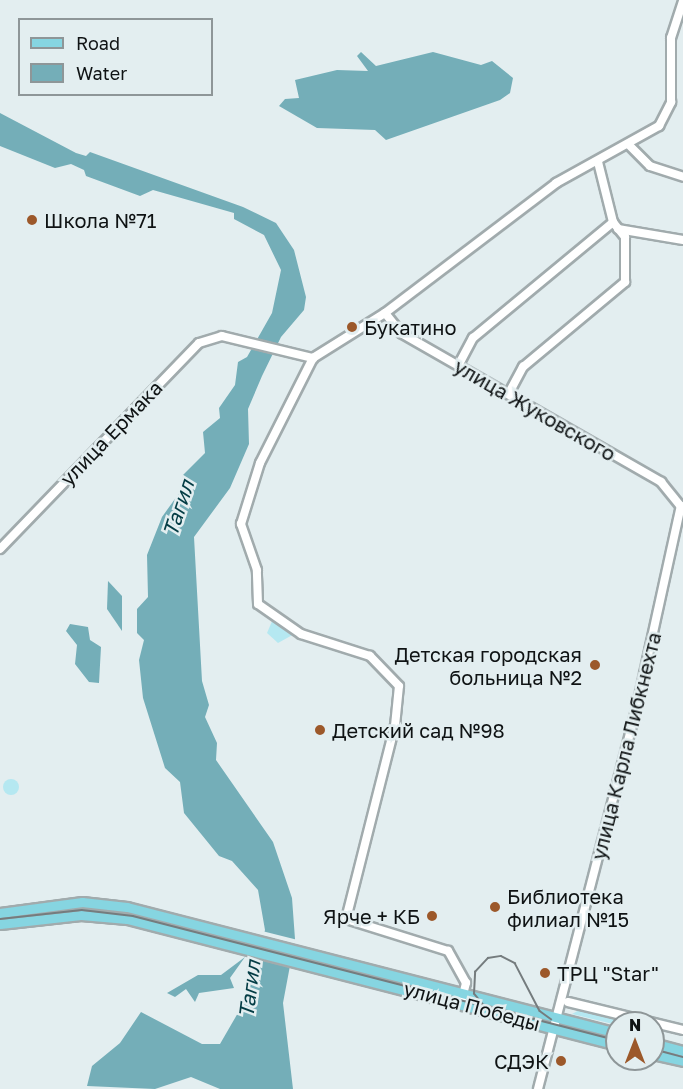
<!DOCTYPE html>
<html>
<head>
<meta charset="utf-8">
<style>
	body { margin:0 }
	#map { position:relative; width:683px; height:1089px; overflow:hidden; background:#e3eef0; font-family:"Golos Text",sans-serif }
	div>[style] { position:absolute }
	.green>* { inset:0; background:#b5e8f1 }
	.round { border-radius:50% }
	.water>* { inset:0; background:#74aeb8 }
	.pier>* { inset:0; background:#e3eef0; transform-origin:0 0 }
	.roads { filter:drop-shadow(2px 0 #a1abad) drop-shadow(-2px 0 #a1abad) drop-shadow(0 2px #a1abad) drop-shadow(0 -2px #a1abad) }
	.minor>* { height:8px; margin:-4px; padding:0 4px; transform-origin:4px; border-radius:4px; background:#fff }
	.major>* { height:9px; margin:-4.5px; padding:0 4.5px; transform-origin:4.5px; border-radius:4.5px; background:#86d5e1 }
	.tram>* { height:1.5px; margin:-0.75px; padding:0 0.75px; transform-origin:0.75px; border-radius:0.75px; background:#757c7e }
	.dots>* { width:16px; height:16px; translate:-50% -50%; box-sizing:border-box; border:3px solid #e3eef0; border-radius:50% }
	span { translate:-50% -50%; white-space:nowrap; text-align:center; line-height:1.15; -webkit-text-stroke:5px #e3eef0; paint-order:stroke }
	.poi-label { font-size:20px; color:#0f1314 }
	.left { translate:0 -50%; text-align:left }
	.right { translate:-100% -50%; text-align:right }
	.street-label { font-size:20px; color:#0f1314 }
	.water-label { font-size:21px; color:#033c44; font-style:italic }
	.legend { position:absolute; left:18px; top:18px; width:195px; height:78px; box-sizing:border-box; background:#e3eef0; border:2px solid #8e9698; margin:0; padding:8px 10px; list-style:none; font-size:18px; color:#0f1314 }
	.legend li { display:flex; align-items:center; gap:12px; height:30px }
	.legend b { width:30px; border:2px solid #8e9698 }
	.north { position:absolute; left:605px; top:1011px; width:60px; height:60px; box-sizing:border-box; background:#e3eef0; border:2px solid #8e9698; border-radius:50%; rotate:0deg; font-size:16px; font-weight:700; line-height:24px; text-align:center; color:#0f1314 }
	.north::after { content:''; display:block; margin:auto; width:21px; height:27px; background:#9c582a; clip-path:polygon(50% 0,100% 100%,50% 72%,0 100%) }
</style>
</head>
<body>
<div id="map">
	<div class="green">
		<div style="clip-path:polygon(273px 619px,296px 633px,278px 643px,267px 633px)"></div>
		<div class="round" style="left:3px;top:779px;width:16px;height:16px"></div>
		<div style="clip-path:polygon(583px 1008px,644px 1023px,617px 1025px,572px 1014px)"></div>
	</div>
	<div class="water">
		<div style="clip-path:polygon(361px 52px,376px 66px,433px 52px,481px 65px,492px 61px,513px 78px,510px 93px,500px 100px,386px 140px,375px 130px,317px 128px,279px 106px,285px 99px,299px 98px,295px 80px,337px 70px,368px 71px,357px 56px)"></div>
		<div style="clip-path:polygon(0 113px,76px 153px,86px 156px,90px 152px,243px 207px,276px 223px,294px 250px,306px 297px,304px 310px,281px 337px,262px 376px,248px 409px,249px 444px,230px 488px,194px 537px,202px 681px,209px 705px,205px 717px,217px 743px,216px 760px,273px 842px,292px 898px,295px 939px,283px 1003px,293px 1089px,220px 1089px,191px 1077px,155px 1089px,87px 1086px,92px 1066px,120px 1043px,141px 1012px,202px 1044px,220px 1044px,246px 999px,265px 930px,258px 890px,232px 861px,219px 856px,184px 813px,180px 782px,165px 768px,143px 698px,139px 660px,144px 640px,137px 633px,137px 609px,148px 597px,147px 555px,162px 517px,182px 489px,183px 475px,205px 453px,203px 432px,220px 418px,219px 408px,235px 385px,238px 362px,247px 357px,272px 313px,281px 270px,264px 235px,234px 219px,234px 213px,153px 190px,140px 196px,86px 176px,84px 170px,71px 164px,55px 168px,0 146px)"></div>
		<div style="clip-path:polygon(108px 581px,122px 596px,122px 631px,107px 609px)"></div>
		<div style="clip-path:polygon(70px 624px,88px 627px,90px 640px,101px 647px,99px 683px,89px 682px,75px 664px,77px 645px,66px 631px)"></div>
		<div style="clip-path:polygon(245px 957px,230px 978px,234px 988px,199px 993px,195px 1002px,186px 989px,175px 997px,167px 993px,198px 975px,221px 975px)"></div>
	</div>
	<div class="pier">
		<div style="left:262px;top:931px;width:37px;height:28px;rotate:14deg"></div>
	</div>
	<div class="roads">
		<div class="minor">
			<div style="left:630px;top:146px;width:28px;rotate:45deg"></div>
			<div style="left:650px;top:166px;width:35px;rotate:18deg"></div>
			<div style="left:618px;top:229px;width:66px;rotate:9.6deg"></div>
			<div style="left:385px;top:313px;width:26px;rotate:51deg"></div>
			<div style="left:401px;top:333px;width:300px;rotate:29.8deg"></div>
			<div style="left:661px;top:482px;width:35px;rotate:51deg"></div>
			<div style="left:458px;top:366px;width:32px;rotate:-62deg"></div>
			<div style="left:473px;top:338px;width:182px;rotate:-39.6deg"></div>
			<div style="left:509px;top:393px;width:30px;rotate:-62deg"></div>
			<div style="left:523px;top:367px;width:133px;rotate:-39.8deg"></div>
			<div style="left:625px;top:282px;width:45px;rotate:-90deg"></div>
			<div style="left:625px;top:237px;width:19px;rotate:-129deg"></div>
			<div style="left:613px;top:222px;width:62px;rotate:-104deg"></div>
			<div style="left:0;top:549px;width:286px;rotate:-46deg"></div>
			<div style="left:199px;top:343px;width:24px;rotate:-17deg"></div>
			<div style="left:222px;top:336px;width:94px;rotate:13.6deg"></div>
			<div style="left:568px;top:1002px;width:118px;rotate:13.7deg"></div>
			<div style="left:461px;top:1003px;width:21px;rotate:-76deg"></div>
			<div style="left:466px;top:983px;width:37px;rotate:-119deg"></div>
			<div style="left:448px;top:951px;width:107px;rotate:-162.6deg"></div>
			<div style="left:346px;top:919px;width:199px;rotate:-75.8deg"></div>
			<div style="left:395px;top:726px;width:40px;rotate:-84.3deg"></div>
			<div style="left:399px;top:686px;width:42px;rotate:-134deg"></div>
			<div style="left:370px;top:656px;width:72px;rotate:-162.3deg"></div>
			<div style="left:301px;top:634px;width:52px;rotate:-145.1deg"></div>
			<div style="left:258px;top:604px;width:34px;rotate:-92deg"></div>
			<div style="left:257px;top:570px;width:49px;rotate:-109.2deg"></div>
			<div style="left:241px;top:524px;width:64px;rotate:-72.7deg"></div>
			<div style="left:260px;top:463px;width:118px;rotate:-63.2deg"></div>
			<div style="left:313px;top:358px;width:85px;rotate:-32deg"></div>
			<div style="left:385px;top:313px;width:215px;rotate:-37.2deg"></div>
			<div style="left:556px;top:183px;width:118px;rotate:-29deg"></div>
			<div style="left:659px;top:126px;width:27px;rotate:-63deg"></div>
			<div style="left:671px;top:102px;width:64px;rotate:-90deg"></div>
			<div style="left:671px;top:38px;width:40px;rotate:-72deg"></div>
			<div style="left:538px;top:1089px;width:391px;rotate:-75.5deg"></div>
			<div style="left:636px;top:710px;width:209px;rotate:-77.6deg"></div>
		</div>
		<div class="major">
			<div style="left:0;top:913px;width:83px;rotate:-7.6deg"></div>
			<div style="left:82px;top:902px;width:45px;rotate:6.3deg"></div>
			<div style="left:127px;top:907px;width:506px;rotate:14.42deg"></div>
			<div style="left:0;top:924px;width:81px;rotate:-6.3deg"></div>
			<div style="left:81px;top:915px;width:46px;rotate:5deg"></div>
			<div style="left:127px;top:919px;width:506px;rotate:14.42deg"></div>
			<div style="left:653px;top:1043px;width:31px;rotate:15deg"></div>
			<div style="left:653px;top:1054px;width:31px;rotate:13deg"></div>
		</div>
	</div>
	<div class="tram">
		<div style="left:0;top:919px;width:82px;rotate:-6.3deg"></div>
		<div style="left:82px;top:910px;width:51px;rotate:6.7deg"></div>
		<div style="left:133px;top:916px;width:500px;rotate:14.4deg"></div>
		<div style="left:483px;top:1005px;width:14px;rotate:-129deg"></div>
		<div style="left:474px;top:994px;width:22px;rotate:-87deg"></div>
		<div style="left:475px;top:972px;width:19px;rotate:-47deg"></div>
		<div style="left:488px;top:958px;width:13px;rotate:-9deg"></div>
		<div style="left:501px;top:956px;width:16px;rotate:27deg"></div>
		<div style="left:515px;top:963px;width:54px;rotate:62.5deg"></div>
		<div style="left:540px;top:1011px;width:14px;rotate:36deg"></div>
		<div style="left:653px;top:1049px;width:31px;rotate:15deg"></div>
	</div>
	<div class="dots">
		<div style="left:32px;top:220px;background:#9c582a"></div>
		<div style="left:352px;top:327px;background:#9c582a"></div>
		<div style="left:595px;top:665px;background:#9c582a"></div>
		<div style="left:320px;top:730px;background:#9c582a"></div>
		<div style="left:495px;top:907px;background:#9c582a"></div>
		<div style="left:432px;top:916px;background:#9c582a"></div>
		<div style="left:545px;top:973px;background:#9c582a"></div>
		<div style="left:561px;top:1061px;background:#9c582a"></div>
	</div>
	<div class="poi-label">
		<span class="left" style="left:44px;top:220px">Школа №71</span>
		<span class="left" style="left:364px;top:327px">Букатино</span>
		<span class="right" style="left:582px;top:666px">Детская городская<br>больница №2</span>
		<span class="left" style="left:332px;top:730px">Детский сад №98</span>
		<span class="left" style="left:507px;top:908px">Библиотека<br>филиал №15</span>
		<span class="right" style="left:420px;top:916px">Ярче + КБ</span>
		<span class="left" style="left:557px;top:973px">ТРЦ "Star"</span>
		<span class="right" style="left:549px;top:1061px">СДЭК</span>
	</div>
	<div class="street-label">
		<span style="left:535px;top:410px;rotate:30deg">улица Жуковского</span>
		<span style="left:111px;top:433px;rotate:-46deg">улица Ермака</span>
		<span style="left:626px;top:746px;rotate:-76deg">улица Карла Либкнехта</span>
		<span style="left:472px;top:1006px;rotate:15deg">улица Победы</span>
	</div>
	<div class="water-label">
		<span style="left:178px;top:508px;rotate:-72deg">Тагил</span>
		<span style="left:249px;top:989px;rotate:-83deg">Тагил</span>
	</div>
	<ul class="legend">
	<li><b style="height:8px;background:#86d5e1"></b>Road</li>
	<li><b style="height:16px;background:#74aeb8"></b>Water</li>
	</ul>
	<div class="north">N</div>
</div>
</body>
</html>
